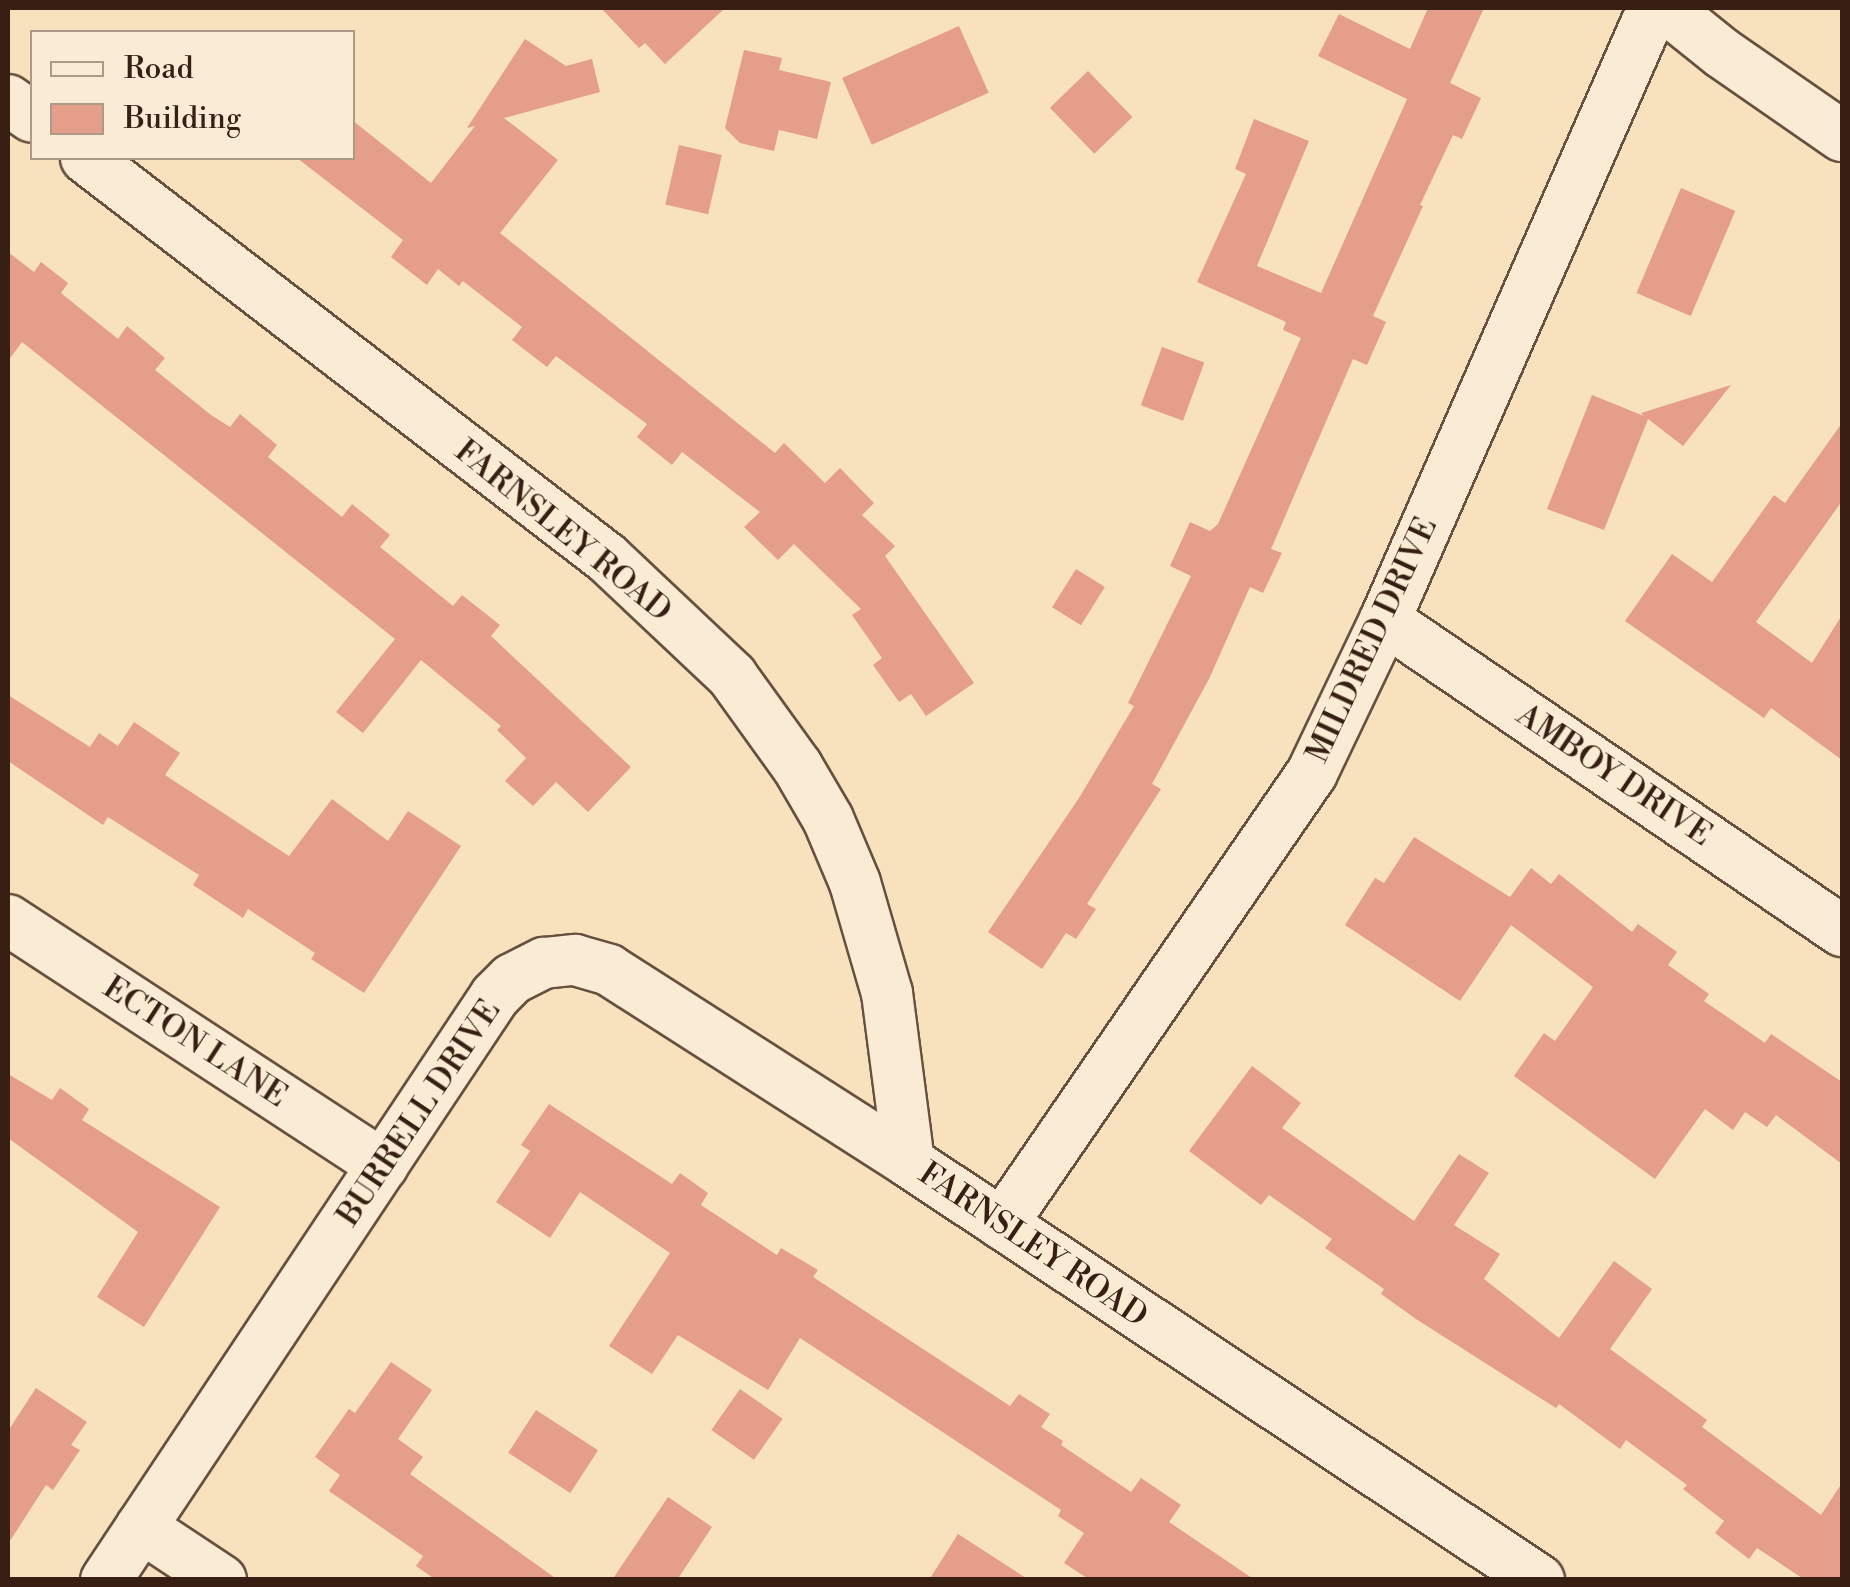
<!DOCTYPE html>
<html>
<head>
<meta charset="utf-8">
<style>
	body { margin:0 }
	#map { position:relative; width:1850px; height:1587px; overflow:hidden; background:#f8e2bd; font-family:"Libre Bodoni",serif }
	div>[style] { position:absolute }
	.building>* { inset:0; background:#e49e89; transform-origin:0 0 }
	.roads { filter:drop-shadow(2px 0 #67503e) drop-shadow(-2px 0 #67503e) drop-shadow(0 2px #67503e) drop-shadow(0 -2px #67503e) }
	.minor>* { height:50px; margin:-25px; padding:0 25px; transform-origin:25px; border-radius:25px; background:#faecd4 }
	span { translate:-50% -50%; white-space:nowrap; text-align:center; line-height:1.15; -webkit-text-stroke:8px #faecd4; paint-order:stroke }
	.street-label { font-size:32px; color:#372013 }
	.frame { position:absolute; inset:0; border:10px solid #372013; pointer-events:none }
	.legend { position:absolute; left:30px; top:30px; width:325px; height:130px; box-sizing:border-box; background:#faecd4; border:2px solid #ac9a87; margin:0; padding:12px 18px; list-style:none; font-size:30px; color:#372013 }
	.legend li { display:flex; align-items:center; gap:20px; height:50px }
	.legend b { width:50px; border:2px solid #ac9a87 }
</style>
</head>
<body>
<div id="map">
	<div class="building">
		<div style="clip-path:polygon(601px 8px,725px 8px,665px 64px,645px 43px,639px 48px)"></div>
		<div style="clip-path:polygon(1428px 8px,1484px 8px,1450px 83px,1481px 98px,1462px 139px,1453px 135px,1420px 205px,1423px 206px,1373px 316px,1386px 322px,1367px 365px,1353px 359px,1271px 549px,1282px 553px,1263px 593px,1250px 587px,1209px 679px,1152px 784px,1161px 789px,1087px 904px,1096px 909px,1076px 939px,1066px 933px,1042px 969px,988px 932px,1079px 798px,1134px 706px,1128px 703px,1191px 576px,1170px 566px,1190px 522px,1210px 531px,1218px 524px,1301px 338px,1283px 330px,1286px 322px,1197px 282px,1246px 174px,1235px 169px,1254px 119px,1309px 141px,1257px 266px,1321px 293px,1407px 99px,1318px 56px,1339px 14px,1410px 49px)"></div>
		<div style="left:959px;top:26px;width:73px;height:128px;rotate:66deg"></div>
		<div style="clip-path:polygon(525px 39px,566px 66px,592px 59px,600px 92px,504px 118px,558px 160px,500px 233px,775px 453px,784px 443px,825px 483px,840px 468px,874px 503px,862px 515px,895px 546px,885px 556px,974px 683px,926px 716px,911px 694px,899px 702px,873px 665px,882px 658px,852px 615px,861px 609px,794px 544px,778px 560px,744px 527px,760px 512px,682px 452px,672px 465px,637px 437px,647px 424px,556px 356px,547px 367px,512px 340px,522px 327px,463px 281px,459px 286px,438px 269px,427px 285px,391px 257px,403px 240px,297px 158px,352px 158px,352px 120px,431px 183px,475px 126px,467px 128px)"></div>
		<div style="clip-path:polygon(744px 50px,782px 58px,779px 70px,831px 82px,817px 139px,779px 130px,774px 151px,740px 143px,725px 128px)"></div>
		<div style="left:1088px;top:71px;width:64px;height:53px;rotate:46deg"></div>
		<div style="left:679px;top:145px;width:44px;height:61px;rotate:13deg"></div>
		<div style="left:1681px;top:188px;width:59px;height:114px;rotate:23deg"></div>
		<div style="clip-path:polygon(8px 252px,34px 272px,41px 262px,68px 283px,61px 293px,118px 339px,127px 326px,165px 358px,155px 370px,211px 415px,230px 427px,240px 414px,277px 445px,268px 457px,342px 517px,352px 504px,390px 535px,380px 547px,453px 606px,462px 595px,500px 625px,491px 636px,631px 767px,588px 812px,556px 782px,533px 806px,505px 781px,526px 758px,497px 730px,501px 726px,421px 660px,363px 733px,336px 712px,395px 639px,22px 342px,8px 361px)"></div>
		<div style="left:1162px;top:347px;width:45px;height:62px;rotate:20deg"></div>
		<div style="clip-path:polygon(1731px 385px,1683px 446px,1648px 419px,1604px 530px,1547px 509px,1592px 395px,1644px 416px,1641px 413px)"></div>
		<div style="clip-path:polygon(1842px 423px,1842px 501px,1756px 622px,1812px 663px,1842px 615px,1842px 760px,1771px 708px,1764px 718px,1625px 621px,1672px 554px,1712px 582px,1774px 495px,1785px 503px)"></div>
		<div style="left:1076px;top:569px;width:34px;height:45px;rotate:32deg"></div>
		<div style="clip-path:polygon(8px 695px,90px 747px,99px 733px,118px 746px,134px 722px,180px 753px,165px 775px,289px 856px,332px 799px,388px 841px,408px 811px,461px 846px,364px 993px,311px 959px,315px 953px,248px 909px,243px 918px,193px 885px,199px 875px,108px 817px,103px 825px,8px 761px)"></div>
		<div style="clip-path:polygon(1414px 837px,1510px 897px,1531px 868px,1551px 884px,1559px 874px,1632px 932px,1638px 924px,1677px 952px,1668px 965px,1709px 994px,1704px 1001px,1765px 1043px,1771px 1034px,1842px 1082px,1842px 1164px,1776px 1115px,1767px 1127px,1745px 1112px,1733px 1130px,1705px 1109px,1655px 1179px,1514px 1076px,1544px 1033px,1555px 1041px,1593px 987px,1511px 925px,1460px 1001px,1345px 925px,1375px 878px,1384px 883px)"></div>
		<div style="clip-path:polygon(1252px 1066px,1301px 1103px,1282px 1128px,1414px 1221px,1459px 1154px,1489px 1173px,1454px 1225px,1500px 1254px,1484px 1279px,1559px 1338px,1614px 1261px,1652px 1289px,1610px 1349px,1707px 1420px,1702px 1427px,1821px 1515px,1842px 1483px,1842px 1580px,1805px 1580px,1757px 1548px,1749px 1559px,1715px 1533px,1724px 1521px,1683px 1489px,1687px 1485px,1626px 1440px,1620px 1449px,1559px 1404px,1556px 1408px,1416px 1319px,1381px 1294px,1384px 1289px,1325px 1248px,1332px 1239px,1269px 1195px,1261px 1205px,1189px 1151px)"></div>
		<div style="clip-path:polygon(8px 1074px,52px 1100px,60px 1088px,89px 1109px,82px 1120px,220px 1207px,144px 1327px,97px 1297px,138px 1232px,8px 1138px)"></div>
		<div style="clip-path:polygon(549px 1104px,672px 1184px,680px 1173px,708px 1193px,701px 1205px,777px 1255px,781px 1248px,818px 1270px,813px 1277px,1010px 1406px,1019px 1394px,1050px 1414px,1041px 1427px,1063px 1441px,1061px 1445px,1131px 1492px,1141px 1478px,1181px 1505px,1169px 1522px,1255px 1580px,1090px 1580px,1064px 1563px,1084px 1533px,1058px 1516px,1061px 1510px,800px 1338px,768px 1390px,678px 1335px,652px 1374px,609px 1346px,670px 1253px,580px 1192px,550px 1238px,496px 1202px,530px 1151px,521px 1145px)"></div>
		<div style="clip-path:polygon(391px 1362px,432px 1390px,398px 1439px,423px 1457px,410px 1474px,558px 1580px,436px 1580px,416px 1566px,423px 1556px,329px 1491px,340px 1475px,315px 1457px,349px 1409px,355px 1413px)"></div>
		<div style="clip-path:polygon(36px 1388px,87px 1422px,71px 1445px,80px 1450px,53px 1490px,46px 1485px,8px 1544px,8px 1431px)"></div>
		<div style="left:740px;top:1389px;width:52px;height:50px;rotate:35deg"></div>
		<div style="left:536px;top:1410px;width:74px;height:51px;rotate:33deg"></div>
		<div style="clip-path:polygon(668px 1497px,712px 1527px,677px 1580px,612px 1580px)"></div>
		<div style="clip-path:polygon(958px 1534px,1029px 1580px,929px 1580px)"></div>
	</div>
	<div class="roads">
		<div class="minor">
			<div style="left:1666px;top:8px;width:72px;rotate:38.8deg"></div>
			<div style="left:1722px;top:53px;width:146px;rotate:34.7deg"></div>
			<div style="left:8px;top:100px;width:29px;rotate:35deg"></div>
			<div style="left:86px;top:158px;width:657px;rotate:37.52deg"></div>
			<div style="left:607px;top:558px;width:172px;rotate:43.3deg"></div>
			<div style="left:732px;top:676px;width:111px;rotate:54.2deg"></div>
			<div style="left:797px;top:766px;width:61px;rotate:59.7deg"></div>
			<div style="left:828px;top:819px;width:69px;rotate:67.1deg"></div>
			<div style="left:855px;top:883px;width:115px;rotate:73.8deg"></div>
			<div style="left:887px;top:993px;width:170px;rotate:82.6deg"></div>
			<div style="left:909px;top:1162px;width:756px;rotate:33.56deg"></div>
			<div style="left:1385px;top:620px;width:553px;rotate:34.24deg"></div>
			<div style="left:8px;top:920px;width:448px;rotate:33.2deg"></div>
			<div style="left:1002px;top:1224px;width:547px;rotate:-55.5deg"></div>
			<div style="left:1312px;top:773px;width:170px;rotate:-64.5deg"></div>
			<div style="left:1385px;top:620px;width:668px;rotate:-66.35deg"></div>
			<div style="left:141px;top:1527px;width:96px;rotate:33.5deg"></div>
			<div style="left:106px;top:1580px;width:702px;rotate:-56.33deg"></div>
			<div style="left:495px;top:996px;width:24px;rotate:-45deg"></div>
			<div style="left:512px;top:979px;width:36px;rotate:-27deg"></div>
			<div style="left:544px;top:963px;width:31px;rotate:-6deg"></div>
			<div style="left:575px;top:960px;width:35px;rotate:16deg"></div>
			<div style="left:609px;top:970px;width:356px;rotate:32.6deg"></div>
		</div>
	</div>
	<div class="street-label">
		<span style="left:563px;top:531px;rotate:39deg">FARNSLEY ROAD</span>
		<span style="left:1372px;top:640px;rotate:-65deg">MILDRED DRIVE</span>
		<span style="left:1614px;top:775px;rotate:34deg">AMBOY DRIVE</span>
		<span style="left:195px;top:1042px;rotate:33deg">ECTON LANE</span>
		<span style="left:419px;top:1113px;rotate:-56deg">BURRELL DRIVE</span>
		<span style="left:1033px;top:1245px;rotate:34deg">FARNSLEY ROAD</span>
	</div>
	<div class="frame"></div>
	<ul class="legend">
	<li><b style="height:12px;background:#faecd4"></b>Road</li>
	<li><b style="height:28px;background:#e49e89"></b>Building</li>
	</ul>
</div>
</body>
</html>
